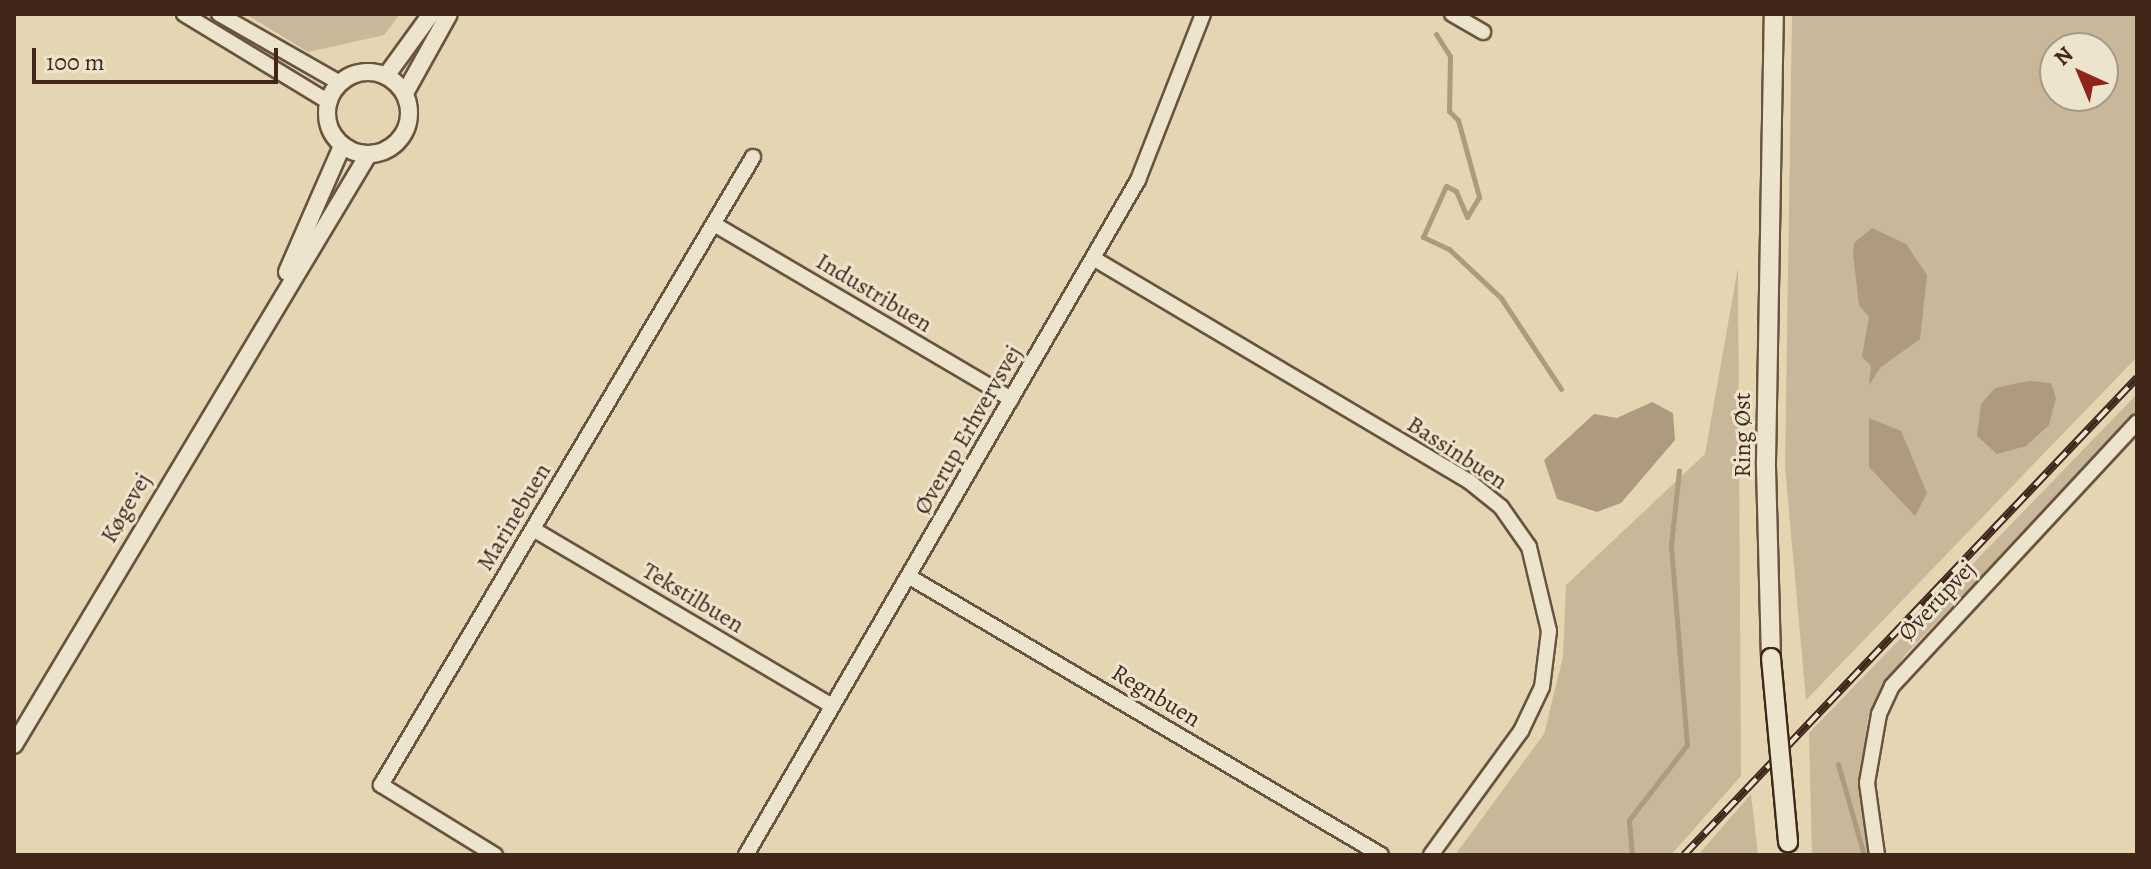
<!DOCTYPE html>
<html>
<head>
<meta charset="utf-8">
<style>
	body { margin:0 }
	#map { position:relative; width:2151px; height:869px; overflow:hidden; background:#e4d6b3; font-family:Alegreya,serif }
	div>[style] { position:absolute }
	.green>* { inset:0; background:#c8b899 }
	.water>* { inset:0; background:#ad9a7f }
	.stream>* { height:5px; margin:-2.5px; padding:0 2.5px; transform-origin:2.5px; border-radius:2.5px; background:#ad9a7f }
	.roads { filter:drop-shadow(2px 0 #6a5340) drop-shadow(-2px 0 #6a5340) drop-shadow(0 2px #6a5340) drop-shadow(0 -2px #6a5340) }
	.minor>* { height:14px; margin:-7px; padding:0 7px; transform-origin:7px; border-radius:7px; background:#ede4ce }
	.tertiary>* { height:16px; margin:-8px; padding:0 8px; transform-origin:8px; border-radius:8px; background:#ede4ce }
	.tertiary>.ring { margin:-8px; padding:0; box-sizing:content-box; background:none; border:16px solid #ede4ce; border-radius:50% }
	.secondary>* { height:18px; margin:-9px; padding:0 9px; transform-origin:9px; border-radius:9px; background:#ede4ce }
	.rail>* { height:8px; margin-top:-4px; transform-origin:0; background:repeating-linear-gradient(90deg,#ede4ce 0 15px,#41271a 0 30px); box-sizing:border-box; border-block:2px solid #41271a }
	.bridges { filter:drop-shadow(2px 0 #41271a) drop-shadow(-2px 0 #41271a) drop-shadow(0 2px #41271a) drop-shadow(0 -2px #41271a) }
	.secondary-bridge>* { height:18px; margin:-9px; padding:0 9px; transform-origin:9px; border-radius:9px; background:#ede4ce }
	span { translate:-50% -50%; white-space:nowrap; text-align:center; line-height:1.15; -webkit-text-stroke:6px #ede4ce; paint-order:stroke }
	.street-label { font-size:24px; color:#41271a }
	.frame { position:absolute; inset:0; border:16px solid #41271a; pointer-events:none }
	.north { position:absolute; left:2039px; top:32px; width:80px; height:80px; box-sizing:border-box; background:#ede4ce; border:2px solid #a89886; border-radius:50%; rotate:316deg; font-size:22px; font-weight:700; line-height:32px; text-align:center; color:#41271a }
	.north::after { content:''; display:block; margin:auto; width:28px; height:36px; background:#8f2418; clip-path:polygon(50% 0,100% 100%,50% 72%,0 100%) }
	.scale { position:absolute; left:32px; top:48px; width:246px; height:36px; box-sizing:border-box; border:4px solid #41271a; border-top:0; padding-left:10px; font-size:24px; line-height:28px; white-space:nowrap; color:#41271a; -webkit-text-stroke:6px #ede4ce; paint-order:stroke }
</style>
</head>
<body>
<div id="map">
	<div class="green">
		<div style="clip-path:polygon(246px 14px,400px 14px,384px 35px,308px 52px)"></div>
		<div style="clip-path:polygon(evenodd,1792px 14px,2137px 14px,2137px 357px,1806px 700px,1785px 467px,1792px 14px,2055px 48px,2103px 48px,2103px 96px,2055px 96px,2055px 48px)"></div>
		<div style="clip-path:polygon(1738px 267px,1741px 776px,1671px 855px,1455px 855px,1544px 734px,1563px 657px,1566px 585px,1705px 454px)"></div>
		<div style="clip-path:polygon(2137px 394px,2137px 417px,1905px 655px,1868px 717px,1859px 793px,1871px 855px,1812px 855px,1809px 733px)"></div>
		<div style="clip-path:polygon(1751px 794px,1758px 855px,1698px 855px)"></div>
	</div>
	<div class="water">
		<div style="clip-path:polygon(1872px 228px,1906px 244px,1927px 275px,1920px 339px,1881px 367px,1869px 385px,1871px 366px,1862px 357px,1869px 317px,1859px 305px,1853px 254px,1854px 243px)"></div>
		<div style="clip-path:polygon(2029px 381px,2051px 383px,2056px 398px,2049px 425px,2026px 446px,1997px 454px,1977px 436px,1981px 404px,1995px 388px)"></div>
		<div style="clip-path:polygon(1652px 402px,1673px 413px,1675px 440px,1621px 503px,1597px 512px,1557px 499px,1544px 460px,1594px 414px,1617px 418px)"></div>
		<div style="clip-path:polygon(1869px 418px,1901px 431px,1927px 493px,1915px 516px,1869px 467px)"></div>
	</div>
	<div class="stream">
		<div style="left:1436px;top:34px;width:26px;rotate:58deg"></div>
		<div style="left:1450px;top:56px;width:55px;rotate:91deg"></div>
		<div style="left:1449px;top:111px;width:13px;rotate:45deg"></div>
		<div style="left:1458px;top:120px;width:80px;rotate:74.7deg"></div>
		<div style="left:1479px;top:197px;width:23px;rotate:121deg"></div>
		<div style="left:1467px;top:217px;width:28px;rotate:-113deg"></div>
		<div style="left:1456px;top:191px;width:11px;rotate:-153deg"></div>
		<div style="left:1446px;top:186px;width:56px;rotate:114.3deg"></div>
		<div style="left:1423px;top:237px;width:29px;rotate:25deg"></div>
		<div style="left:1449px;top:249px;width:71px;rotate:43.3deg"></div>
		<div style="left:1501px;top:298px;width:109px;rotate:56.6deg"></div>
		<div style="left:1838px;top:764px;width:95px;rotate:74.1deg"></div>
		<div style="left:1632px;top:855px;width:35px;rotate:-95deg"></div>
		<div style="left:1629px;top:820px;width:95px;rotate:-52.3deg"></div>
		<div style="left:1687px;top:745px;width:201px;rotate:-94.6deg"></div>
		<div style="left:1671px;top:545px;width:75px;rotate:-83.9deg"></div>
	</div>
	<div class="roads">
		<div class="minor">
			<div style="left:184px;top:14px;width:170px;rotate:31.3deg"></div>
			<div style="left:219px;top:14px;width:139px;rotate:29.7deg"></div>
			<div style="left:1452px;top:14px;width:36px;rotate:30deg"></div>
			<div style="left:714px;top:224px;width:345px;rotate:30.5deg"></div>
			<div style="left:1093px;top:258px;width:439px;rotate:30.7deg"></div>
			<div style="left:1470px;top:482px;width:40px;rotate:39deg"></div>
			<div style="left:1501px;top:507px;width:49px;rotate:55deg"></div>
			<div style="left:1529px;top:547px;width:86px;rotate:76.6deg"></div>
			<div style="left:1549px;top:631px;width:56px;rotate:97.1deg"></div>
			<div style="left:1542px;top:687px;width:49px;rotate:115.5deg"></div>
			<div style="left:1521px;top:731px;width:153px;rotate:126deg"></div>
			<div style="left:533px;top:529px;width:346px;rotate:30.6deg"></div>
			<div style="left:908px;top:576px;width:549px;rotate:30.53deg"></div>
			<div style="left:495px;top:855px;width:134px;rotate:-148.4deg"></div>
			<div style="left:381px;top:785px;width:730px;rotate:-59.36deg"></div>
			<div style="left:746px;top:855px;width:781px;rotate:-59.85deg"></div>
			<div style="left:1138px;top:180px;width:178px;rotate:-68.6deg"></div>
			<div style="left:1877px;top:855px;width:73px;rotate:-97.9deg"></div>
			<div style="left:1867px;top:783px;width:70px;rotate:-80.1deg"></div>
			<div style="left:1879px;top:714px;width:31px;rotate:-65deg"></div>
			<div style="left:1892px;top:686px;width:360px;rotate:-47.1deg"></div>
		</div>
		<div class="tertiary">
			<div class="ring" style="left:327px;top:72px;width:66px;height:66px"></div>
			<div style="left:386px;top:76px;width:77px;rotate:-54deg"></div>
			<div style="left:405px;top:93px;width:90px;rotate:-60.9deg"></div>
			<div style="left:287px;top:272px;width:137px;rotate:-66.4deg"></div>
			<div style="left:14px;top:745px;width:688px;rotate:-59.04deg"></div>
		</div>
		<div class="secondary">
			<div style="left:1771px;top:658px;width:196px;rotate:-91.5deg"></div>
			<div style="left:1766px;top:462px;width:448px;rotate:-89deg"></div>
		</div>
	</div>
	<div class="rail">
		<div style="left:1684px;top:855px;width:658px;rotate:-46.48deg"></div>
	</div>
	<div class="bridges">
		<div class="secondary-bridge">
			<div style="left:1771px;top:658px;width:185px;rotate:84.7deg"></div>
		</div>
	</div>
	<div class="street-label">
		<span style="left:874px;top:293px;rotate:31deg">Industribuen</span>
		<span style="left:968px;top:430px;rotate:-60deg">Øverup Erhvervsvej</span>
		<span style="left:1743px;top:435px;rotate:-90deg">Ring Øst</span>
		<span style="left:1457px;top:453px;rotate:33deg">Bassinbuen</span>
		<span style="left:126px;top:508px;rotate:-60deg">Køgevej</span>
		<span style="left:514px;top:517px;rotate:-59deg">Marinebuen</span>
		<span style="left:693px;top:598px;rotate:31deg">Tekstilbuen</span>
		<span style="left:1937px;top:601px;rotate:-47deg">Øverupvej</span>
		<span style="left:1156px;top:696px;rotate:31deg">Regnbuen</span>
	</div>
	<div class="frame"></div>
	<div class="north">N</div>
	<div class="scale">100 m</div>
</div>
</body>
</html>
